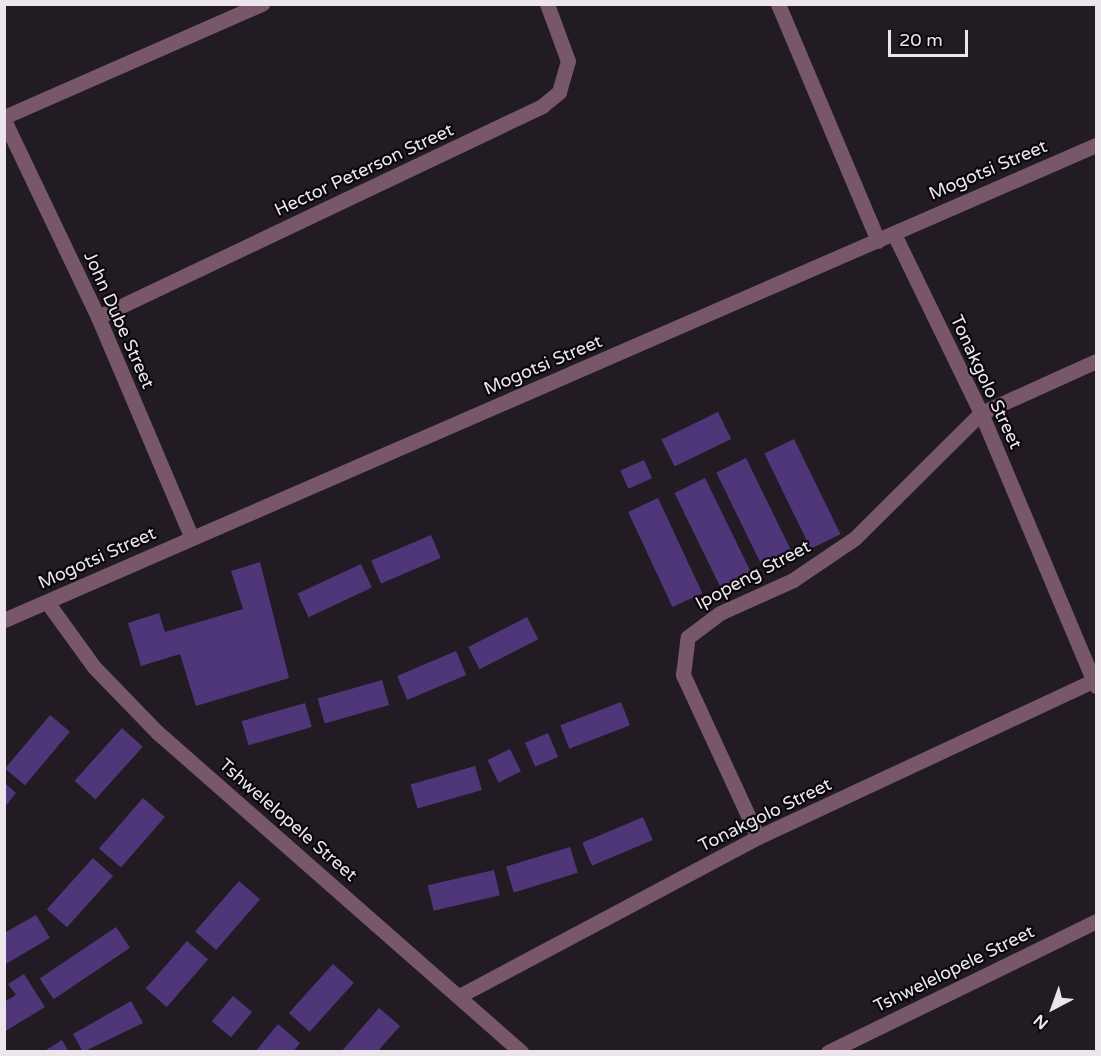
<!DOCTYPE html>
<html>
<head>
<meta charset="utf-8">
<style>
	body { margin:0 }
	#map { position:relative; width:1101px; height:1056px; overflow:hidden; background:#221b24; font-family:"Varela Round",sans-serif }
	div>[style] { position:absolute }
	.building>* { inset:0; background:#4e3678; transform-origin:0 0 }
	.minor>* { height:15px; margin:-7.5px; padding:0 7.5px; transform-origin:7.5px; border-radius:7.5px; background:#775769 }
	.tertiary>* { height:15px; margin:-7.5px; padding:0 7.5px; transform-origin:7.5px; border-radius:7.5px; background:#775769 }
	span { translate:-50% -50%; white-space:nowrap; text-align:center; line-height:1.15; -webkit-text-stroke:4.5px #0a070a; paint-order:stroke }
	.street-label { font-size:18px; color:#ece6ec }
	.frame { position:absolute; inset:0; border:6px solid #ece6ec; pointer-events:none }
	.north { position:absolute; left:1023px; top:978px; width:60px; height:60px; -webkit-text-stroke:4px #0a070a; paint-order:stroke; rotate:221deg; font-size:16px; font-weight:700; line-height:24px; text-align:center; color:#ece6ec }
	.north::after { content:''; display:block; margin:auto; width:21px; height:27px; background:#ece6ec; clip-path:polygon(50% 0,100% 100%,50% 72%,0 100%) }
	.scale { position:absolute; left:888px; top:30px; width:80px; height:27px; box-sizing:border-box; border:3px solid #ece6ec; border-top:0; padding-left:8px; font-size:18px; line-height:21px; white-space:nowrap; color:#ece6ec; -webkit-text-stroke:4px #0a070a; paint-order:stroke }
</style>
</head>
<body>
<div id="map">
	<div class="building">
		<div style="left:718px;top:412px;width:30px;height:63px;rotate:64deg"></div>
		<div style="left:794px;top:439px;width:106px;height:33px;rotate:64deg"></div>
		<div style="left:746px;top:458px;width:106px;height:33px;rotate:64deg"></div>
		<div style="left:644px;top:460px;width:20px;height:26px;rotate:66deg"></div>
		<div style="left:705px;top:478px;width:106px;height:34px;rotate:64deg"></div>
		<div style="left:658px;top:498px;width:105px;height:33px;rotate:65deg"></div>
		<div style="left:431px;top:535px;width:25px;height:65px;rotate:67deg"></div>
		<div style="clip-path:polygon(260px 562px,289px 678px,196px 706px,180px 654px,141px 666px,128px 623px,159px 613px,165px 632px,243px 609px,231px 571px)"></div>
		<div style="left:361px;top:564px;width:26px;height:70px;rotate:65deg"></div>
		<div style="left:527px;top:617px;width:25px;height:66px;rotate:63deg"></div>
		<div style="left:456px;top:651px;width:26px;height:64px;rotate:67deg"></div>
		<div style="left:382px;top:680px;width:26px;height:67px;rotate:74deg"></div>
		<div style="left:621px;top:702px;width:25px;height:65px;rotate:69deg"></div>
		<div style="left:305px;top:703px;width:25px;height:66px;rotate:74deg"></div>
		<div style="left:50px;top:715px;width:26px;height:70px;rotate:40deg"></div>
		<div style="left:122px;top:728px;width:28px;height:71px;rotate:42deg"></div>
		<div style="left:548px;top:733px;width:26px;height:25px;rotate:67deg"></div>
		<div style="left:510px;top:749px;width:25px;height:25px;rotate:64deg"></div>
		<div style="left:475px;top:766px;width:25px;height:67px;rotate:74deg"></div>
		<div style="clip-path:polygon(5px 783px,16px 793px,5px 807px)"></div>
		<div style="left:143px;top:798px;width:29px;height:67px;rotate:41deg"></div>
		<div style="left:643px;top:817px;width:25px;height:66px;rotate:67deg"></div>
		<div style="left:570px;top:847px;width:27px;height:67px;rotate:73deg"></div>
		<div style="left:93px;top:858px;width:27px;height:69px;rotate:42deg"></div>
		<div style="left:494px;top:870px;width:26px;height:68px;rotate:77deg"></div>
		<div style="left:239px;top:881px;width:28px;height:67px;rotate:41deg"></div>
		<div style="clip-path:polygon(36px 915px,50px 938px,4px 965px,4px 933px)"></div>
		<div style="left:116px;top:927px;width:25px;height:92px;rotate:56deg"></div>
		<div style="left:187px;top:941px;width:28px;height:63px;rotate:41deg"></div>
		<div style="left:333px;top:964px;width:28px;height:66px;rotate:42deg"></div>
		<div style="clip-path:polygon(24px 974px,45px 1007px,4px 1032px,4px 1002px,16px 995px,8px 984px)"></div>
		<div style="left:233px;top:996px;width:25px;height:33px;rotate:40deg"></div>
		<div style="clip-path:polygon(131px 1001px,143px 1023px,83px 1052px,73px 1034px)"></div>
		<div style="clip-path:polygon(379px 1008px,400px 1026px,377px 1052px,341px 1052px)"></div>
		<div style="clip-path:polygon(278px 1024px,300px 1043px,293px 1052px,255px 1052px)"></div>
		<div style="clip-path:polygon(62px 1040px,69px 1052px,43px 1052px)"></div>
	</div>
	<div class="minor">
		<div style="left:778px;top:4px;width:257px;rotate:67.1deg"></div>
		<div style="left:4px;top:117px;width:282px;rotate:-23.7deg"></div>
		<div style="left:4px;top:120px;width:218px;rotate:64.5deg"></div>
		<div style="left:98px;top:317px;width:240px;rotate:67deg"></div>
		<div style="left:894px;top:234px;width:199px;rotate:64.1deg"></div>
		<div style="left:981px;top:413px;width:296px;rotate:67.2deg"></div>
		<div style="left:98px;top:317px;width:492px;rotate:-25.4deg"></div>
		<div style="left:542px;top:106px;width:22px;rotate:-39deg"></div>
		<div style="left:559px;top:92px;width:32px;rotate:-74deg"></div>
		<div style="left:568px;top:61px;width:61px;rotate:-110.2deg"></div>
		<div style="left:47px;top:602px;width:80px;rotate:54.1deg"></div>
		<div style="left:94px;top:667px;width:91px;rotate:45.9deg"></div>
		<div style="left:157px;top:732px;width:485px;rotate:41.3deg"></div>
		<div style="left:758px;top:837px;width:179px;rotate:-114.8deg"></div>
		<div style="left:683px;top:675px;width:38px;rotate:-83deg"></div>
		<div style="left:688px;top:637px;width:40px;rotate:-37deg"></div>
		<div style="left:720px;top:613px;width:80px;rotate:-24.3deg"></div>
		<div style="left:793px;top:580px;width:75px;rotate:-34.1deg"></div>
		<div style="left:855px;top:538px;width:177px;rotate:-44.8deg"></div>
		<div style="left:981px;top:413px;width:126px;rotate:-24.3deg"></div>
		<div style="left:459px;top:996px;width:339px;rotate:-28deg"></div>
		<div style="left:758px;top:837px;width:371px;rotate:-25deg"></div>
		<div style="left:828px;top:1052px;width:298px;rotate:-26deg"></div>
	</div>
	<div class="tertiary">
		<div style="left:4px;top:620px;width:1191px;rotate:-23.51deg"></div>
	</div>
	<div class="street-label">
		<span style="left:364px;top:170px;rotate:-25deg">Hector Peterson Street</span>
		<span style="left:988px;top:170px;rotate:-23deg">Mogotsi Street</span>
		<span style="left:119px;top:320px;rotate:66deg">John Dube Street</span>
		<span style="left:543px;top:365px;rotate:-23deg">Mogotsi Street</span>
		<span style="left:986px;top:382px;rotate:65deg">Tonakgolo Street</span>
		<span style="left:97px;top:558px;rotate:-24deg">Mogotsi Street</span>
		<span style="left:753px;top:575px;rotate:-28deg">Ipopeng Street</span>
		<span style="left:765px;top:815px;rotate:-26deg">Tonakgolo Street</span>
		<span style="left:288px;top:820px;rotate:41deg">Tshwelelopele Street</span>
		<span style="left:954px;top:969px;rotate:-26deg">Tshwelelopele Street</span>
	</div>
	<div class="frame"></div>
	<div class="north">N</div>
	<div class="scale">20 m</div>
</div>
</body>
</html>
